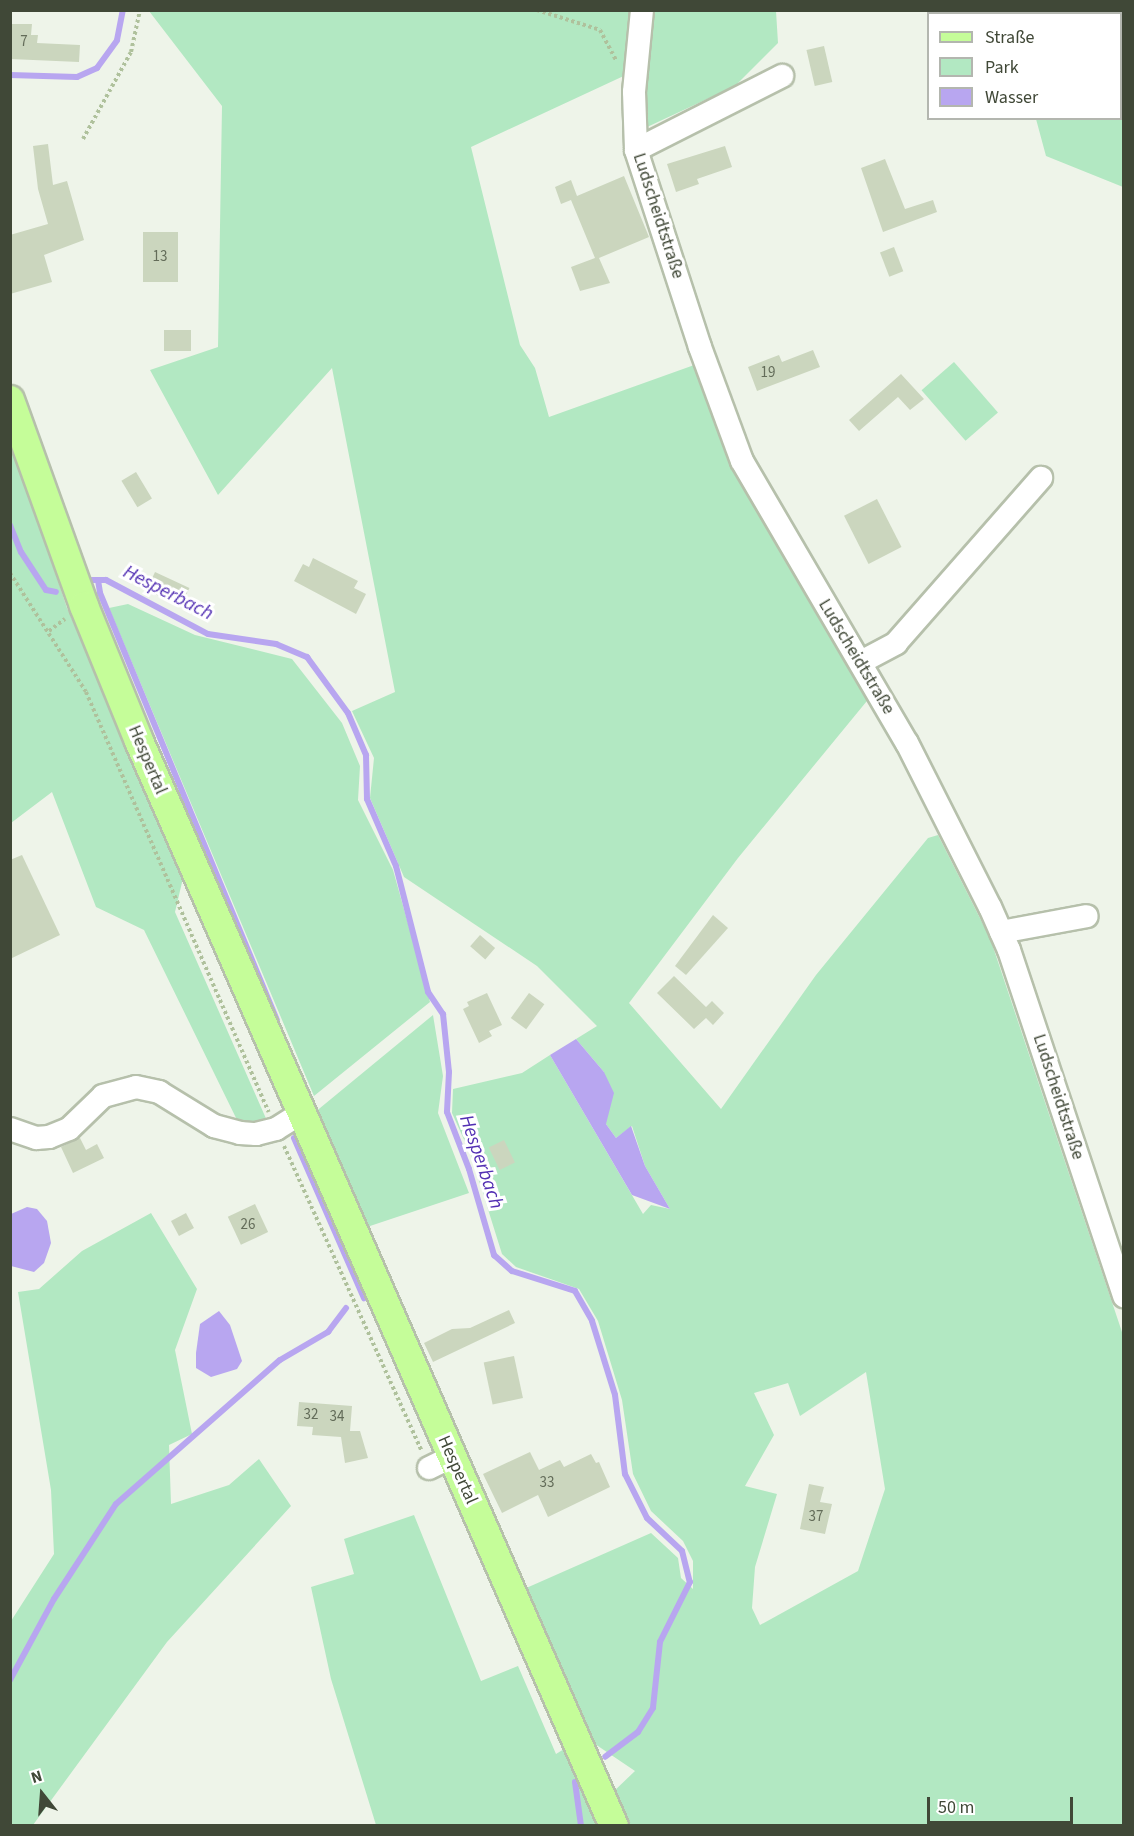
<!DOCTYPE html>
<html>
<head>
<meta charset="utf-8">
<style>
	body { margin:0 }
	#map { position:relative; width:1134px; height:1836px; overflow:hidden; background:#eef4e9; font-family:"Source Sans 3",sans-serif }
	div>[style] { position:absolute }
	.green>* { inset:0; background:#b2e8c2; transform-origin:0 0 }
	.water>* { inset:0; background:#b8a6f0 }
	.stream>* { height:6px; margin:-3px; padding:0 3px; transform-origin:3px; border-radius:3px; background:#b8a6f0 }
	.building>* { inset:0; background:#cbd6be; transform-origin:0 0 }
	.path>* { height:4px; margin-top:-2px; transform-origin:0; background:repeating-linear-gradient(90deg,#afc19c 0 3px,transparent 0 6px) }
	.roads { filter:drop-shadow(2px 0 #b6c0ab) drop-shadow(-2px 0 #b6c0ab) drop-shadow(0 2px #b6c0ab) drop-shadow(0 -2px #b6c0ab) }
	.minor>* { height:22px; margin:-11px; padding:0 11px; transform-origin:11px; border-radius:11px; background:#fff }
	.major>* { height:28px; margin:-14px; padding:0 14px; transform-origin:14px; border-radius:14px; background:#c5fd99 }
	span { translate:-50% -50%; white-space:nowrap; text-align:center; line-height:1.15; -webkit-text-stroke:6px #fff; paint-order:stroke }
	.number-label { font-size:15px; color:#636c59 }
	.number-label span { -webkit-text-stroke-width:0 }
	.street-label { font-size:18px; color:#404837 }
	.water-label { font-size:20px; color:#5330b3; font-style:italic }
	.frame { position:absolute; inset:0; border:12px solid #404837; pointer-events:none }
	.legend { position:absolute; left:927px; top:12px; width:195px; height:108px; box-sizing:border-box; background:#fff; border:2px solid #b3b6af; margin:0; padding:8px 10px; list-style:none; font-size:18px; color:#404837 }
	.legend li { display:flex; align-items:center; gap:12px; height:30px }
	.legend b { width:30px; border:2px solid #b3b6af }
	.north { position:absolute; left:12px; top:1764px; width:60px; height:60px; -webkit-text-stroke:4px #fff; paint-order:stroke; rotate:343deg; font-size:16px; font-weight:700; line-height:24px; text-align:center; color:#404837 }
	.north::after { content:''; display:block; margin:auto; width:21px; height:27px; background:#404837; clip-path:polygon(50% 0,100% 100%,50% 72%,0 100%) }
	.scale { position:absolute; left:927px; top:1797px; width:146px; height:27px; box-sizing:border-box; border:3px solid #404837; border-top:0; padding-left:8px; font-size:18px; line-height:21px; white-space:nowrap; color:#404837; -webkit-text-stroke:4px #fff; paint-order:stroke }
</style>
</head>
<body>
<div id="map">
	<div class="green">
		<div style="clip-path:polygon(evenodd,149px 11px,776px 11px,778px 43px,735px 86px,645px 128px,643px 67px,471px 147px,520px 345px,535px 368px,549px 417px,697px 364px,723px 441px,762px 518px,871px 696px,738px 858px,629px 1003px,721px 1109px,816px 975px,928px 838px,938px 835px,990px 938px,1123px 1335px,1123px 1825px,625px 1825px,611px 1794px,635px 1771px,595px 1744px,524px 1589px,651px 1533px,678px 1558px,681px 1578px,693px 1589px,693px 1561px,683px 1541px,651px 1511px,633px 1474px,622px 1400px,598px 1321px,579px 1289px,516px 1267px,502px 1254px,471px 1155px,452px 1113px,453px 1089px,522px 1073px,550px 1055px,643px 1214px,651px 1205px,670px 1209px,645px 1166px,632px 1126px,616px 1138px,606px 1124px,604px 1072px,576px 1039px,597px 1026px,537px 966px,404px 877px,370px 798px,374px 758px,352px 711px,395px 692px,332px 368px,218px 495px,150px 370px,218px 347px,222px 106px,149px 11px,866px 1372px,885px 1489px,858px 1571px,760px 1625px,752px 1608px,755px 1567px,777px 1494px,745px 1486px,774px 1435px,754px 1393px,788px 1383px,800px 1416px,866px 1372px)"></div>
		<div style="clip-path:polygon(1006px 11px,1123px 11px,1123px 187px,1046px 156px,1036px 119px,1120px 118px,1120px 14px)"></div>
		<div style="left:954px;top:362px;width:67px;height:43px;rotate:49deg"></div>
		<div style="clip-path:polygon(10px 436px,67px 608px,184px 874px,175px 912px,268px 1123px,239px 1124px,144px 930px,96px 907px,52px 792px,11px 823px)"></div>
		<div style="clip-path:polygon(128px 604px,195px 635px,292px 659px,342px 723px,360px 766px,358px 800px,393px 870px,430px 1002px,314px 1096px,109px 608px)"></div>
		<div style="clip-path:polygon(433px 1015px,443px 1076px,438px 1113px,469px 1193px,364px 1228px,314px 1113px)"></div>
		<div style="clip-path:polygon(151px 1213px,197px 1289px,175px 1350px,192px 1434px,169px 1445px,171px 1504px,229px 1485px,259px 1459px,291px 1506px,167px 1642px,33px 1825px,11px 1825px,11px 1621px,54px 1554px,51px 1490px,18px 1292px,39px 1289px,82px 1251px)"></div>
		<div style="clip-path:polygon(414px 1515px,481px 1681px,518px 1666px,556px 1754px,569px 1746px,604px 1825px,376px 1825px,331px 1679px,311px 1587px,354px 1574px,344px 1539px)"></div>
	</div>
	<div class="water">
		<div style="clip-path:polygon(576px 1039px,604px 1072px,614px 1093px,606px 1124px,616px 1138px,631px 1126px,645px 1166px,670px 1209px,632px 1195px,550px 1055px)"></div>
		<div style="clip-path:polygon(27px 1207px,37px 1209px,47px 1221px,51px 1243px,44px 1263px,34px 1272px,11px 1266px,11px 1214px)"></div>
		<div style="clip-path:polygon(219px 1311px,230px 1325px,242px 1361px,237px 1369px,211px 1377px,196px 1368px,196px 1353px,200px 1324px)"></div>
	</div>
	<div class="stream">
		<div style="left:1061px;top:10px;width:4px;rotate:90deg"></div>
		<div style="left:10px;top:75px;width:67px;rotate:1.7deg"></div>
		<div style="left:77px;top:77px;width:22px;rotate:-24deg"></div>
		<div style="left:97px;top:68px;width:34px;rotate:-54deg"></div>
		<div style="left:117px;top:40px;width:31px;rotate:-79deg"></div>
		<div style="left:1120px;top:109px;width:4px;rotate:27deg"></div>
		<div style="left:10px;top:525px;width:29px;rotate:68deg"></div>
		<div style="left:21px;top:552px;width:45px;rotate:56.7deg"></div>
		<div style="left:46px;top:590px;width:10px;rotate:11deg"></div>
		<div style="left:91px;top:580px;width:15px"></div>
		<div style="left:106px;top:580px;width:115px;rotate:27.9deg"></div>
		<div style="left:208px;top:634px;width:69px;rotate:8.4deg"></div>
		<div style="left:276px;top:644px;width:34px;rotate:23deg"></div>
		<div style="left:307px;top:657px;width:69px;rotate:53.8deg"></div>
		<div style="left:348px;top:713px;width:46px;rotate:66.8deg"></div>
		<div style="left:366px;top:755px;width:44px;rotate:88.7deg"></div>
		<div style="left:367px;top:799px;width:73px;rotate:66.6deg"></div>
		<div style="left:396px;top:866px;width:130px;rotate:75.7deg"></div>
		<div style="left:428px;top:992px;width:27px;rotate:56deg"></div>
		<div style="left:443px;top:1014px;width:58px;rotate:84.1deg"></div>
		<div style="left:449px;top:1072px;width:40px;rotate:92.9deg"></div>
		<div style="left:447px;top:1112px;width:61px;rotate:68.9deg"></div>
		<div style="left:469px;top:1169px;width:90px;rotate:73.8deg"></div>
		<div style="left:494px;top:1255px;width:24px;rotate:42deg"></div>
		<div style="left:512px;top:1271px;width:66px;rotate:17.6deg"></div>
		<div style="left:575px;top:1291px;width:34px;rotate:60deg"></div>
		<div style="left:592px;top:1321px;width:77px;rotate:72.7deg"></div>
		<div style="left:615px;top:1395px;width:80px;rotate:82.8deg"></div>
		<div style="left:625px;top:1474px;width:49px;rotate:63.4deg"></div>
		<div style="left:647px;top:1518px;width:48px;rotate:43.3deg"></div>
		<div style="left:682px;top:1551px;width:32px;rotate:76deg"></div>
		<div style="left:690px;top:1582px;width:67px;rotate:116.6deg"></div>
		<div style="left:660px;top:1642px;width:66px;rotate:96.1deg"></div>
		<div style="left:653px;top:1708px;width:28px;rotate:122deg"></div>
		<div style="left:638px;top:1732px;width:41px;rotate:142.9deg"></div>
		<div style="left:98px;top:580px;width:13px;rotate:81deg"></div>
		<div style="left:100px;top:593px;width:462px;rotate:67.5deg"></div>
		<div style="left:294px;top:1138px;width:175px;rotate:66.4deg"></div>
		<div style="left:10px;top:1680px;width:92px;rotate:-61.5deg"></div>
		<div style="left:54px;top:1599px;width:113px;rotate:-56.9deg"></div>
		<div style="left:116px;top:1504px;width:218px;rotate:-41.3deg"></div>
		<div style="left:280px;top:1360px;width:56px;rotate:-30.3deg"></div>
		<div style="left:328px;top:1332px;width:30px;rotate:-53deg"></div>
		<div style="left:575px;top:1782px;width:44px;rotate:82.2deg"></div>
	</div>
	<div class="building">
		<div style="clip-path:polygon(10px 24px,32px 24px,31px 35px,38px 35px,37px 43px,80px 45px,79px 62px,10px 59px)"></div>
		<div style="left:824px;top:46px;width:37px;height:18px;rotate:77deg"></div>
		<div style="clip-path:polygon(48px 144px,53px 185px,67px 181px,84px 240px,44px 255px,52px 282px,10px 294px,10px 235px,48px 224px,38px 189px,33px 146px)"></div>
		<div style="clip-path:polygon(725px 146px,732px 167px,697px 179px,699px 184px,676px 192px,667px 164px)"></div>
		<div style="clip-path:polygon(885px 159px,905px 209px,933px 200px,937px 212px,883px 232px,861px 168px)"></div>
		<div style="clip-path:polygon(624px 176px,649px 237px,599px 258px,610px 283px,580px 291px,571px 267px,595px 258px,571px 200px,561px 204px,555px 187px,571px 180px,577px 196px)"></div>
		<div style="left:143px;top:232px;width:35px;height:50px"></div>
		<div style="left:894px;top:247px;width:26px;height:15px;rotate:69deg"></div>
		<div style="left:164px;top:330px;width:27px;height:21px"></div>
		<div style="clip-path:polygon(813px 350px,820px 367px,757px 391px,748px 367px,779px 355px,782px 362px)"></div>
		<div style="clip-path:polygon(901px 374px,924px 399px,910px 410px,898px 397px,859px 431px,849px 420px)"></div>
		<div style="left:136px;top:472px;width:31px;height:17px;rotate:59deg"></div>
		<div style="left:877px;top:499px;width:54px;height:37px;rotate:63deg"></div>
		<div style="clip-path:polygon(313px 558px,358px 581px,354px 588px,366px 594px,356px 614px,294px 581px,303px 564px,309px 567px)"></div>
		<div style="left:155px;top:572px;width:38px;height:20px;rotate:25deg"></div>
		<div style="clip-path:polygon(22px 855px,60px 935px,10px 959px,10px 860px)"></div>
		<div style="clip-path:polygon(713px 915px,728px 928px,686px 975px,675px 966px)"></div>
		<div style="left:480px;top:935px;width:20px;height:15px;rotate:41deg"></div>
		<div style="clip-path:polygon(674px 976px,706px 1007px,712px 1001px,724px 1013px,713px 1025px,706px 1018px,694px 1029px,657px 993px)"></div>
		<div style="clip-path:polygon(487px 993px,502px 1025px,489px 1031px,492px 1036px,479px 1043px,463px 1009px,469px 1006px,467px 1002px)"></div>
		<div style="left:529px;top:993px;width:19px;height:31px;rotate:36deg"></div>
		<div style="clip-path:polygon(80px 1138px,86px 1150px,97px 1144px,104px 1158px,73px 1173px,61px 1147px)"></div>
		<div style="left:504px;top:1140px;width:25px;height:17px;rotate:64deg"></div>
		<div style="left:255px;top:1204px;width:31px;height:30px;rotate:65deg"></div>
		<div style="left:186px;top:1213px;width:17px;height:17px;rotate:62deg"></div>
		<div style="clip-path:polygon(509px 1310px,515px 1323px,433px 1362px,424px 1343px,452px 1329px,470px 1328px)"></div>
		<div style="left:514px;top:1356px;width:43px;height:31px;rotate:78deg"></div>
		<div style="clip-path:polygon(299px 1402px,352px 1406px,350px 1431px,360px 1431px,368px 1458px,345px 1463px,341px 1437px,312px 1435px,313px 1427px,297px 1426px)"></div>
		<div style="clip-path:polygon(530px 1452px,539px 1470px,560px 1460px,564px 1467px,591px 1454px,596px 1463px,599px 1462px,610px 1487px,548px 1517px,538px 1495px,502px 1513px,483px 1474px)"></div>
		<div style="clip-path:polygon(809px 1484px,824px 1487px,820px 1502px,832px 1504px,825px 1534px,800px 1529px)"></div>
	</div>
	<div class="path">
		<div style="left:537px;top:10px;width:66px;rotate:17.6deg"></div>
		<div style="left:600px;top:30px;width:34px;rotate:62deg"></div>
		<div style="left:83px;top:139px;width:99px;rotate:-61.1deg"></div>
		<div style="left:131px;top:52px;width:43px;rotate:-77.9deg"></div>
		<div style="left:10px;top:573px;width:141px;rotate:57.4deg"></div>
		<div style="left:86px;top:692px;width:458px;rotate:66.5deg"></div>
		<div style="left:49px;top:631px;width:20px;rotate:-37deg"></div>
		<div style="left:284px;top:1146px;width:335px;rotate:65.7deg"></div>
	</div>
	<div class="roads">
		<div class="minor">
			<div style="left:642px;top:10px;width:82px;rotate:95.6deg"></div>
			<div style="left:634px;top:92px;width:58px;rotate:88deg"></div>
			<div style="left:636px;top:150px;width:207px;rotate:72deg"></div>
			<div style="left:700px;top:347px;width:121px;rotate:69.8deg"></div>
			<div style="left:742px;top:461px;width:327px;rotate:59.7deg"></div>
			<div style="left:907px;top:743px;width:184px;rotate:63.2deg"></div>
			<div style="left:990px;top:907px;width:47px;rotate:66.2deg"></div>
			<div style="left:1009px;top:950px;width:365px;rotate:71.6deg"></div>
			<div style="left:636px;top:150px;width:164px;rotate:-26.9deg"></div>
			<div style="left:861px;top:662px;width:40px;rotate:-28deg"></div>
			<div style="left:896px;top:643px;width:220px;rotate:-48.7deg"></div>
			<div style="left:1001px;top:932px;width:87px;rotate:-10.5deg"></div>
			<div style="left:10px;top:1129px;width:28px;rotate:19deg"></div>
			<div style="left:36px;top:1138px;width:13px;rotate:-4deg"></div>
			<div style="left:49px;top:1137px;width:22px;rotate:-22deg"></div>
			<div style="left:69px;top:1129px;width:47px;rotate:-44.1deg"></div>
			<div style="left:103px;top:1096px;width:34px;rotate:-15deg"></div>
			<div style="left:136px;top:1087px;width:24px;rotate:12deg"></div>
			<div style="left:159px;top:1092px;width:65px;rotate:31.7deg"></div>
			<div style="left:214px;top:1126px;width:27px;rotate:15deg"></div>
			<div style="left:240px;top:1133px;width:16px;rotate:4deg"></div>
			<div style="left:256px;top:1134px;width:21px;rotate:-14deg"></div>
			<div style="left:276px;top:1129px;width:28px;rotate:-32deg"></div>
			<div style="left:429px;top:1468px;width:25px;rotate:-26deg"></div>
		</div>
		<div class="major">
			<div style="left:10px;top:400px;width:219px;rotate:70.2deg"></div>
			<div style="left:84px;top:606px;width:146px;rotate:67.8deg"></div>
			<div style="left:139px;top:741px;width:1184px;rotate:66.36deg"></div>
		</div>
	</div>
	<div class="number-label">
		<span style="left:24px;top:42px">7</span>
		<span style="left:160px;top:257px">13</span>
		<span style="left:768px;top:373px">19</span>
		<span style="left:248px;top:1225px">26</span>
		<span style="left:311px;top:1415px">32</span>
		<span style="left:337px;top:1417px">34</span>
		<span style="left:547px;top:1483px">33</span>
		<span style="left:816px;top:1517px">37</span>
	</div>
	<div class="street-label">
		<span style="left:658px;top:216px;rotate:72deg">Ludscheidtstraße</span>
		<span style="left:856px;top:657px;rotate:59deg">Ludscheidtstraße</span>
		<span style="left:147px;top:760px;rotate:67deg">Hespertal</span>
		<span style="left:1058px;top:1097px;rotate:72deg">Ludscheidtstraße</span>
		<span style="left:457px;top:1470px;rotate:66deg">Hespertal</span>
	</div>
	<div class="water-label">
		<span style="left:168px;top:593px;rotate:27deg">Hesperbach</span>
		<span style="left:481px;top:1162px;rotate:71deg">Hesperbach</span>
	</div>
	<div class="frame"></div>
	<ul class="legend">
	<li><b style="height:8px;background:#c5fd99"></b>Straße</li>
	<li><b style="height:16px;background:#b2e8c2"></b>Park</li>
	<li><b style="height:16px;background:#b8a6f0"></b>Wasser</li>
	</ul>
	<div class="north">N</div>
	<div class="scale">50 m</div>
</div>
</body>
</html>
